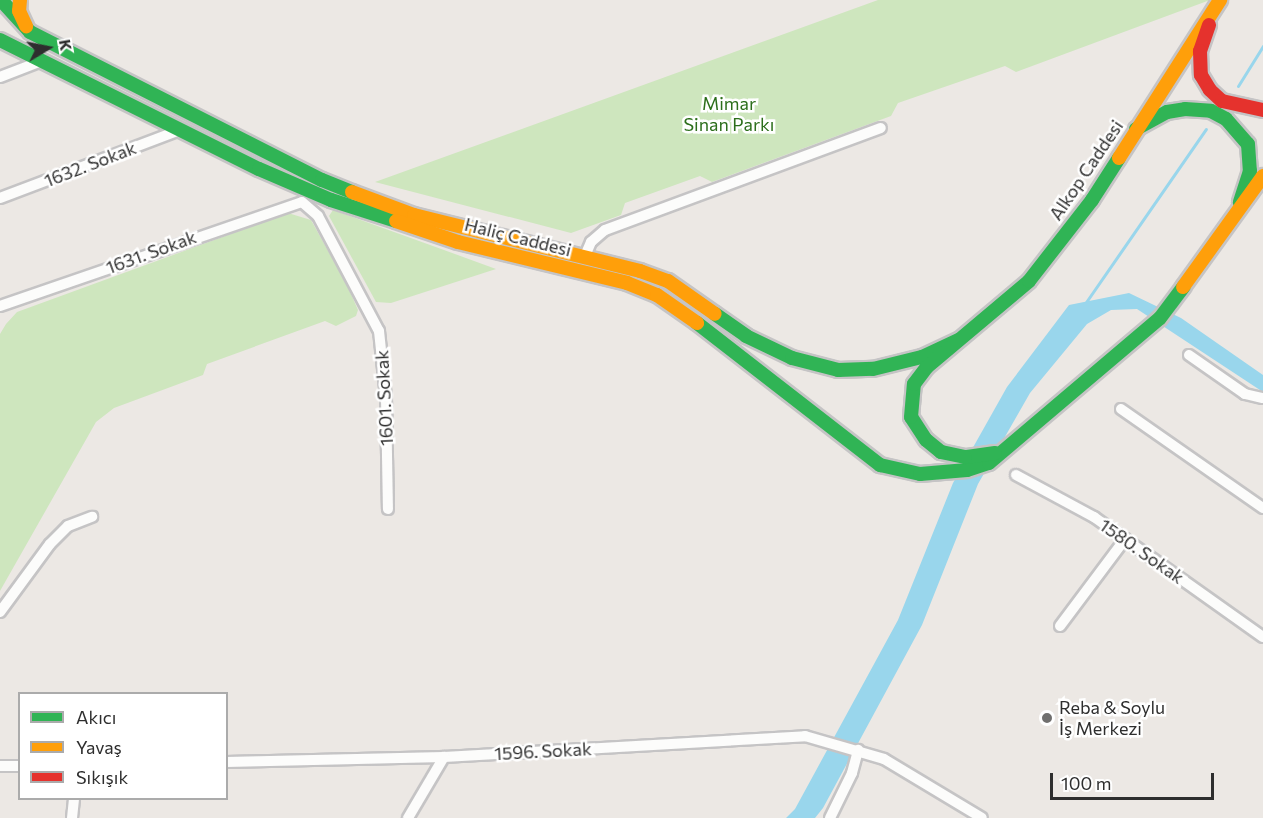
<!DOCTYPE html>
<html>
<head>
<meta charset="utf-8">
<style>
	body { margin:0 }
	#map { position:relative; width:1263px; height:818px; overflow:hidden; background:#ece8e4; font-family:Commissioner,sans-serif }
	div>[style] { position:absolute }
	.green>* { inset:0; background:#cee6be }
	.water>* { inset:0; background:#99d6ec }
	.stream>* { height:3px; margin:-1.5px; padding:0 1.5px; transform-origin:1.5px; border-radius:1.5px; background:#99d6ec }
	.roads { filter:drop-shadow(2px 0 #c5c4c5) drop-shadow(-2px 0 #c5c4c5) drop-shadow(0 2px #c5c4c5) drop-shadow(0 -2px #c5c4c5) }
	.street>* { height:10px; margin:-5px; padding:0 5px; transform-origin:5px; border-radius:5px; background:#fcfcfb }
	.fast>* { height:14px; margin:-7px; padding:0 7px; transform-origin:7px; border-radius:7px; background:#30b455 }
	.slow>* { height:14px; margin:-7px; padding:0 7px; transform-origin:7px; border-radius:7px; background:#ff9f0a }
	.jam>* { height:14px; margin:-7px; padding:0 7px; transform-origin:7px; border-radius:7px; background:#e5322d }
	.dots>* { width:16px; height:16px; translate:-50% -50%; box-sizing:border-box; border:3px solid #fff; border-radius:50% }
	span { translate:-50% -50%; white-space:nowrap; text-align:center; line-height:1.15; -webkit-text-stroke:5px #fff; paint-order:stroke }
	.park-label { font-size:18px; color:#2c6e1b }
	.street-label { font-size:18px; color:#2e2e2e }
	.poi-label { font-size:18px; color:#2e2e2e }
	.left { translate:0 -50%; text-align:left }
	.legend { position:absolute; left:18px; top:692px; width:210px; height:108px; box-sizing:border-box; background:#fff; border:2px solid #ababab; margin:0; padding:8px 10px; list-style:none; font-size:18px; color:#2e2e2e }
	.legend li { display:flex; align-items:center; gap:12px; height:30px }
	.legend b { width:30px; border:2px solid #ababab }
	.north { position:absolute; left:18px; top:18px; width:60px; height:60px; -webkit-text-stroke:4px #fff; paint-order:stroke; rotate:80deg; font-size:16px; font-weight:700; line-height:24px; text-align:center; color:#2e2e2e }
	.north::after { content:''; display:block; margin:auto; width:21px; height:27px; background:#2e2e2e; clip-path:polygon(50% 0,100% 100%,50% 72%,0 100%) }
	.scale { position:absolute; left:1050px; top:773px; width:164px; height:27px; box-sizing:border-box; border:3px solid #2e2e2e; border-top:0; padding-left:8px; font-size:18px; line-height:21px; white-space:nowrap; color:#2e2e2e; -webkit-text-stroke:4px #fff; paint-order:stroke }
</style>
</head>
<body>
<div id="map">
	<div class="green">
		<div style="clip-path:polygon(878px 0,1210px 0,1016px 72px,1005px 66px,898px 103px,891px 116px,712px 182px,700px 176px,625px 203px,621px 215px,571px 233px,375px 182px)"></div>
		<div style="clip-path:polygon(333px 210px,444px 250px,496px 269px,391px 303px,376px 302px,329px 216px)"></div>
		<div style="clip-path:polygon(288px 213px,311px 220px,347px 285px,358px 310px,356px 316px,336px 326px,325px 321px,207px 364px,203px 375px,114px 408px,96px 422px,0 591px,0 334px,6px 324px,17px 312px)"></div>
	</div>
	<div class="water">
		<div style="clip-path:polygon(1129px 293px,1181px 318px,1263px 375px,1263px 392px,1137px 309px,1111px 310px,1087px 324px,1030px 393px,978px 484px,922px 625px,823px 808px,815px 818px,786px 818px,795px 809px,898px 620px,953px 483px,1007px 387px,1069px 305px)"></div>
	</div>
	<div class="stream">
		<div style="left:1238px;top:86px;width:47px;rotate:-58deg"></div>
		<div style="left:1084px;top:305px;width:214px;rotate:-55.3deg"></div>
	</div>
	<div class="roads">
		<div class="street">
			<div style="left:0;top:77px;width:47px;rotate:-21.1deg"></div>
			<div style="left:0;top:198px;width:192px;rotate:-20.7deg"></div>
			<div style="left:585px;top:256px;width:15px;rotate:-67deg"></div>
			<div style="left:591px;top:242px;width:18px;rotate:-41deg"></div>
			<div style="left:605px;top:230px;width:294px;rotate:-20.3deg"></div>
			<div style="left:0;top:306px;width:319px;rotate:-19deg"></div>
			<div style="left:302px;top:202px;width:21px;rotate:41deg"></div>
			<div style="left:318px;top:216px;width:130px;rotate:62.1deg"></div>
			<div style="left:379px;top:331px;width:67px;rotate:84deg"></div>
			<div style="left:386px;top:398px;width:111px;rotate:89deg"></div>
			<div style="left:1189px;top:355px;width:68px;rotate:34.9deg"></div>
			<div style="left:1245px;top:394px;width:18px;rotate:13deg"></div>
			<div style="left:1121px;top:409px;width:173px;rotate:34.9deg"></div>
			<div style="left:1016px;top:475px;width:89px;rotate:28.3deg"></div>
			<div style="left:1094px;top:517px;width:207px;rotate:35.4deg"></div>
			<div style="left:0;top:612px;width:84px;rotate:-53.7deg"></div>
			<div style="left:50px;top:544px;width:25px;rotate:-45deg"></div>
			<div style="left:68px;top:526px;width:26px;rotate:-21deg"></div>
			<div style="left:1060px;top:626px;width:109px;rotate:-53.2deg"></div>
			<div style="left:226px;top:762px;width:218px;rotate:-1.3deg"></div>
			<div style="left:444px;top:757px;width:362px;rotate:-3.3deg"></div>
			<div style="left:805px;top:736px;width:82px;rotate:16.2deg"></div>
			<div style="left:884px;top:759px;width:114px;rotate:31deg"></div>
			<div style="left:0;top:766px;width:20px"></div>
			<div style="left:72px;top:818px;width:20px;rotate:-84deg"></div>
			<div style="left:408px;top:818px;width:71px;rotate:-59.5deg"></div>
			<div style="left:830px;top:818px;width:50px;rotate:-63.9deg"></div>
			<div style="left:852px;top:773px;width:24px;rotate:-75deg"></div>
		</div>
		<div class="fast">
			<div style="left:1px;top:0;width:43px;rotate:47.8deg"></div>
			<div style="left:30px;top:32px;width:327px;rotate:26.9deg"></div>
			<div style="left:322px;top:180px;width:32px;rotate:22deg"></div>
			<div style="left:0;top:40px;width:289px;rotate:26.5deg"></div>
			<div style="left:259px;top:169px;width:78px;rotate:23.3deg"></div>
			<div style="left:331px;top:200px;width:68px;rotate:17.9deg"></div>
			<div style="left:1136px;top:129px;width:35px;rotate:-29deg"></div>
			<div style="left:1167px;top:112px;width:18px;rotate:-9deg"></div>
			<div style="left:1185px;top:109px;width:26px;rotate:4deg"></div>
			<div style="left:1211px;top:111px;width:17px;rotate:28deg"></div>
			<div style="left:1226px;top:119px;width:33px;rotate:49deg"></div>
			<div style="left:1248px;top:144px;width:27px;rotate:86deg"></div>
			<div style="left:1250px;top:171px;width:33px;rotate:108deg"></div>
			<div style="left:715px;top:314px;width:38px;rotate:35deg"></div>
			<div style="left:746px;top:336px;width:51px;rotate:25.6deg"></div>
			<div style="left:792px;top:358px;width:48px;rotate:14.6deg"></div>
			<div style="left:838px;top:370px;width:35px;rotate:-2deg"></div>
			<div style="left:873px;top:369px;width:50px;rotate:-13.8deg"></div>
			<div style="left:922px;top:357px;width:40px;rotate:-25deg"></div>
			<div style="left:697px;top:323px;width:232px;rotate:37.8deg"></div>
			<div style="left:880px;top:465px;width:41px;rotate:12.7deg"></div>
			<div style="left:920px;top:474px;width:47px;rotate:-4.9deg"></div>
			<div style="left:967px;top:470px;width:23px;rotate:-18deg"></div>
			<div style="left:989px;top:463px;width:224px;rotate:-40.3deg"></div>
			<div style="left:1160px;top:318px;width:39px;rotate:-53deg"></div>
			<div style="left:995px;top:453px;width:30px;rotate:172deg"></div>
			<div style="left:965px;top:457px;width:25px;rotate:-168deg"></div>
			<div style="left:941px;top:452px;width:19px;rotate:-141deg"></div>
			<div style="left:926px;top:440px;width:27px;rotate:-123deg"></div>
			<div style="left:911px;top:417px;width:33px;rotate:-85deg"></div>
			<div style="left:914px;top:384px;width:21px;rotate:-53deg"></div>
			<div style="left:927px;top:367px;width:133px;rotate:-40.1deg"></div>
			<div style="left:1029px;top:281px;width:103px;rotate:-52.1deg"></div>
			<div style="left:1092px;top:200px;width:50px;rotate:-57.3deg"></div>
		</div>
		<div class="slow">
			<div style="left:20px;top:0;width:11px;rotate:95deg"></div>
			<div style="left:19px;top:11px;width:17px;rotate:65deg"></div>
			<div style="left:1119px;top:158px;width:188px;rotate:-57.4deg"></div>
			<div style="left:352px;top:192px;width:66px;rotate:20.4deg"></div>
			<div style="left:414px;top:215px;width:233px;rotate:13.9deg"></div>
			<div style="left:640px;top:271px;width:30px;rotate:20deg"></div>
			<div style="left:668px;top:281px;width:57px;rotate:35.1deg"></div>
			<div style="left:396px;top:221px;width:65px;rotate:18.7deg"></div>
			<div style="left:458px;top:242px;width:174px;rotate:13.6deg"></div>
			<div style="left:627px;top:283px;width:32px;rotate:22deg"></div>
			<div style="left:657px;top:295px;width:49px;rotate:35deg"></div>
			<div style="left:1183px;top:287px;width:137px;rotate:-54.2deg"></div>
		</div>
		<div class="jam">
			<div style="left:1209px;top:25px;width:28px;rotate:109deg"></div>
			<div style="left:1200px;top:51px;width:24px;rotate:88deg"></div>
			<div style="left:1201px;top:75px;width:17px;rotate:59deg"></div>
			<div style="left:1210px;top:90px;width:16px;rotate:43deg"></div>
			<div style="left:1222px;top:101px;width:42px;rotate:12.4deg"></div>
		</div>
	</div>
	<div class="dots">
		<div style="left:1047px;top:718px;background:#706f6e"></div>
	</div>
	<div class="park-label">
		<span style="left:729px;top:114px">Mimar<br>Sinan Parkı</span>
	</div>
	<div class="street-label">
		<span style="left:90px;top:164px;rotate:-21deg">1632. Sokak</span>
		<span style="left:1086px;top:170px;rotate:-56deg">Alkop Caddesi</span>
		<span style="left:518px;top:237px;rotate:14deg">Haliç Caddesi</span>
		<span style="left:151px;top:252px;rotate:-20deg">1631. Sokak</span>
		<span style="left:384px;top:398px;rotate:-93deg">1601. Sokak</span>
		<span style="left:1142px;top:551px;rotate:35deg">1580. Sokak</span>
		<span style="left:543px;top:751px;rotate:-3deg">1596. Sokak</span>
	</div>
	<div class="poi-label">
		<span class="left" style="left:1059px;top:718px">Reba &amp; Soylu<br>İş Merkezi</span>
	</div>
	<ul class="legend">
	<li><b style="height:8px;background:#30b455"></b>Akıcı</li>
	<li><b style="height:8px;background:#ff9f0a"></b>Yavaş</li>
	<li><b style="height:8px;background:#e5322d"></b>Sıkışık</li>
	</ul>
	<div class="north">K</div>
	<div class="scale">100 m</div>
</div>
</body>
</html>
